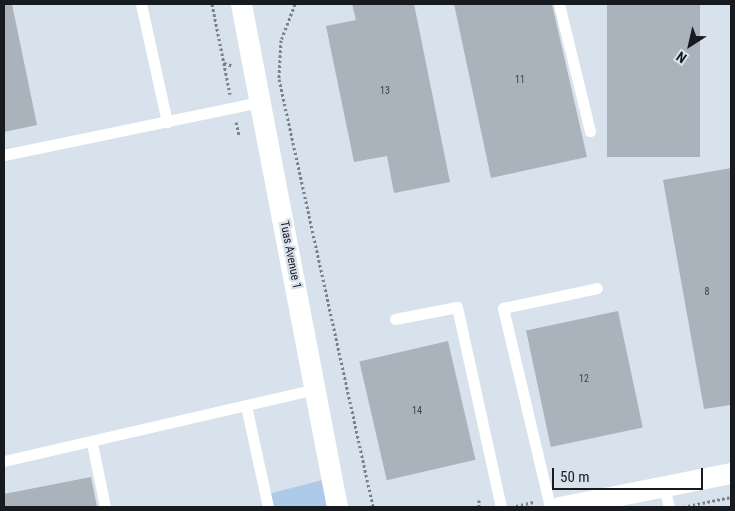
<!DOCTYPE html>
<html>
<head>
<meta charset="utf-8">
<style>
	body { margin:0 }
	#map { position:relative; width:735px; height:511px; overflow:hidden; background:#d8e2ec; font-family:"Roboto Condensed",sans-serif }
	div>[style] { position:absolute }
	.green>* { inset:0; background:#aecae9 }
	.building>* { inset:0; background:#aab2bc; transform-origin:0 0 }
	.path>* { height:3px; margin-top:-1.5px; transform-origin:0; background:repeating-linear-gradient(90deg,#7a8188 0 2.5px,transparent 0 5px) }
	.service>* { height:11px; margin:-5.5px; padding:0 5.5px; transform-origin:5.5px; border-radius:5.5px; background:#fff }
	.minor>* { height:21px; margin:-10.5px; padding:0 10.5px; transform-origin:10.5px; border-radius:10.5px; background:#fff }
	span { translate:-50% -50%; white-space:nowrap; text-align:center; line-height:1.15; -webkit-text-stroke:4.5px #d8e2ec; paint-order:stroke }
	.number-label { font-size:10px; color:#3c4046 }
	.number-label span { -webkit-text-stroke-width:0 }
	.street-label { font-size:12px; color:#171a1e }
	.frame { position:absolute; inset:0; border:5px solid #171a1e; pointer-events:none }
	.north { position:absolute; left:665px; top:20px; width:50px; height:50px; -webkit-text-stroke:4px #d8e2ec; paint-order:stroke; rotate:215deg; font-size:14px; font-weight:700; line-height:20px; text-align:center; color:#171a1e }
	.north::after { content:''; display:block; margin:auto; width:18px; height:22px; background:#171a1e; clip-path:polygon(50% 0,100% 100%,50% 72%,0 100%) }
	.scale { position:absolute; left:552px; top:468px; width:151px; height:22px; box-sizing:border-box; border:2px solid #171a1e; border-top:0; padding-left:6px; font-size:15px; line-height:18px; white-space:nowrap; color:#171a1e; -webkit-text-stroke:4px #d8e2ec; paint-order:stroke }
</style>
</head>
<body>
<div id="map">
	<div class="green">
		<div style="clip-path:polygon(330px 478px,336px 507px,270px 507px,268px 494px)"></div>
	</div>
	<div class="building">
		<div style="clip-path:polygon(4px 4px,12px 4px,37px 125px,4px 132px)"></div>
		<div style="clip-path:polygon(352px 4px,414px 4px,450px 182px,394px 193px,387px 156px,354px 162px,326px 26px,356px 20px)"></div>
		<div style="clip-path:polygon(454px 4px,552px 4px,587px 157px,491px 178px)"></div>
		<div style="left:607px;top:4px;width:93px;height:153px"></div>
		<div style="clip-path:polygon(731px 168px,731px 405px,704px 409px,663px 180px)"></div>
		<div style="left:618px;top:311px;width:119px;height:94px;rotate:78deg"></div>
		<div style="left:448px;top:341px;width:122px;height:91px;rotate:77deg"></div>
		<div style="clip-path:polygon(91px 477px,97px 507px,4px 507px,4px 494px)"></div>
	</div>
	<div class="path">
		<div style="left:212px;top:4px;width:92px;rotate:78.7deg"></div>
		<div style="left:295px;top:4px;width:39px;rotate:111deg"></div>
		<div style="left:281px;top:40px;width:39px;rotate:93deg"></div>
		<div style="left:279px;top:79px;width:438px;rotate:77.6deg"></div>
		<div style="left:224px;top:63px;width:9px;rotate:18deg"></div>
		<div style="left:236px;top:122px;width:13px;rotate:77deg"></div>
		<div style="left:479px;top:500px;width:7px;rotate:90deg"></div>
		<div style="left:516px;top:506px;width:18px;rotate:-13deg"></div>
		<div style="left:683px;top:507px;width:49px;rotate:-11.8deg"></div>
	</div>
	<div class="service">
		<div style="left:141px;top:4px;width:121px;rotate:77.6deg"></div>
		<div style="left:559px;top:4px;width:131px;rotate:76.3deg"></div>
		<div style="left:4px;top:155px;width:262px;rotate:-11.7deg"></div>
		<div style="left:395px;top:319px;width:63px;rotate:-11deg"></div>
		<div style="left:457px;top:307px;width:205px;rotate:77.6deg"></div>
		<div style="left:246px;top:406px;width:103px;rotate:77.7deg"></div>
		<div style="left:92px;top:443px;width:65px;rotate:78.5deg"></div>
		<div style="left:4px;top:461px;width:319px;rotate:-13deg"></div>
		<div style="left:664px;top:487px;width:21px;rotate:76deg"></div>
		<div style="left:550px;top:507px;width:204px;rotate:-103.3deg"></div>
		<div style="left:503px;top:308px;width:96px;rotate:-12deg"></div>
	</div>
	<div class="minor">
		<div style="left:241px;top:4px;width:512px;rotate:79.19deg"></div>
		<div style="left:559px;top:507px;width:175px;rotate:-11.2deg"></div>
	</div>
	<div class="number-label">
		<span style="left:520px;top:80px">11</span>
		<span style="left:385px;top:91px">13</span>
		<span style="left:707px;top:292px">8</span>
		<span style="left:584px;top:379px">12</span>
		<span style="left:417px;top:411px">14</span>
	</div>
	<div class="street-label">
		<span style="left:290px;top:255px;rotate:79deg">Tuas Avenue 1</span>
	</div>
	<div class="frame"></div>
	<div class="north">N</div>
	<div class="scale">50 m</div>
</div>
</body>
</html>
